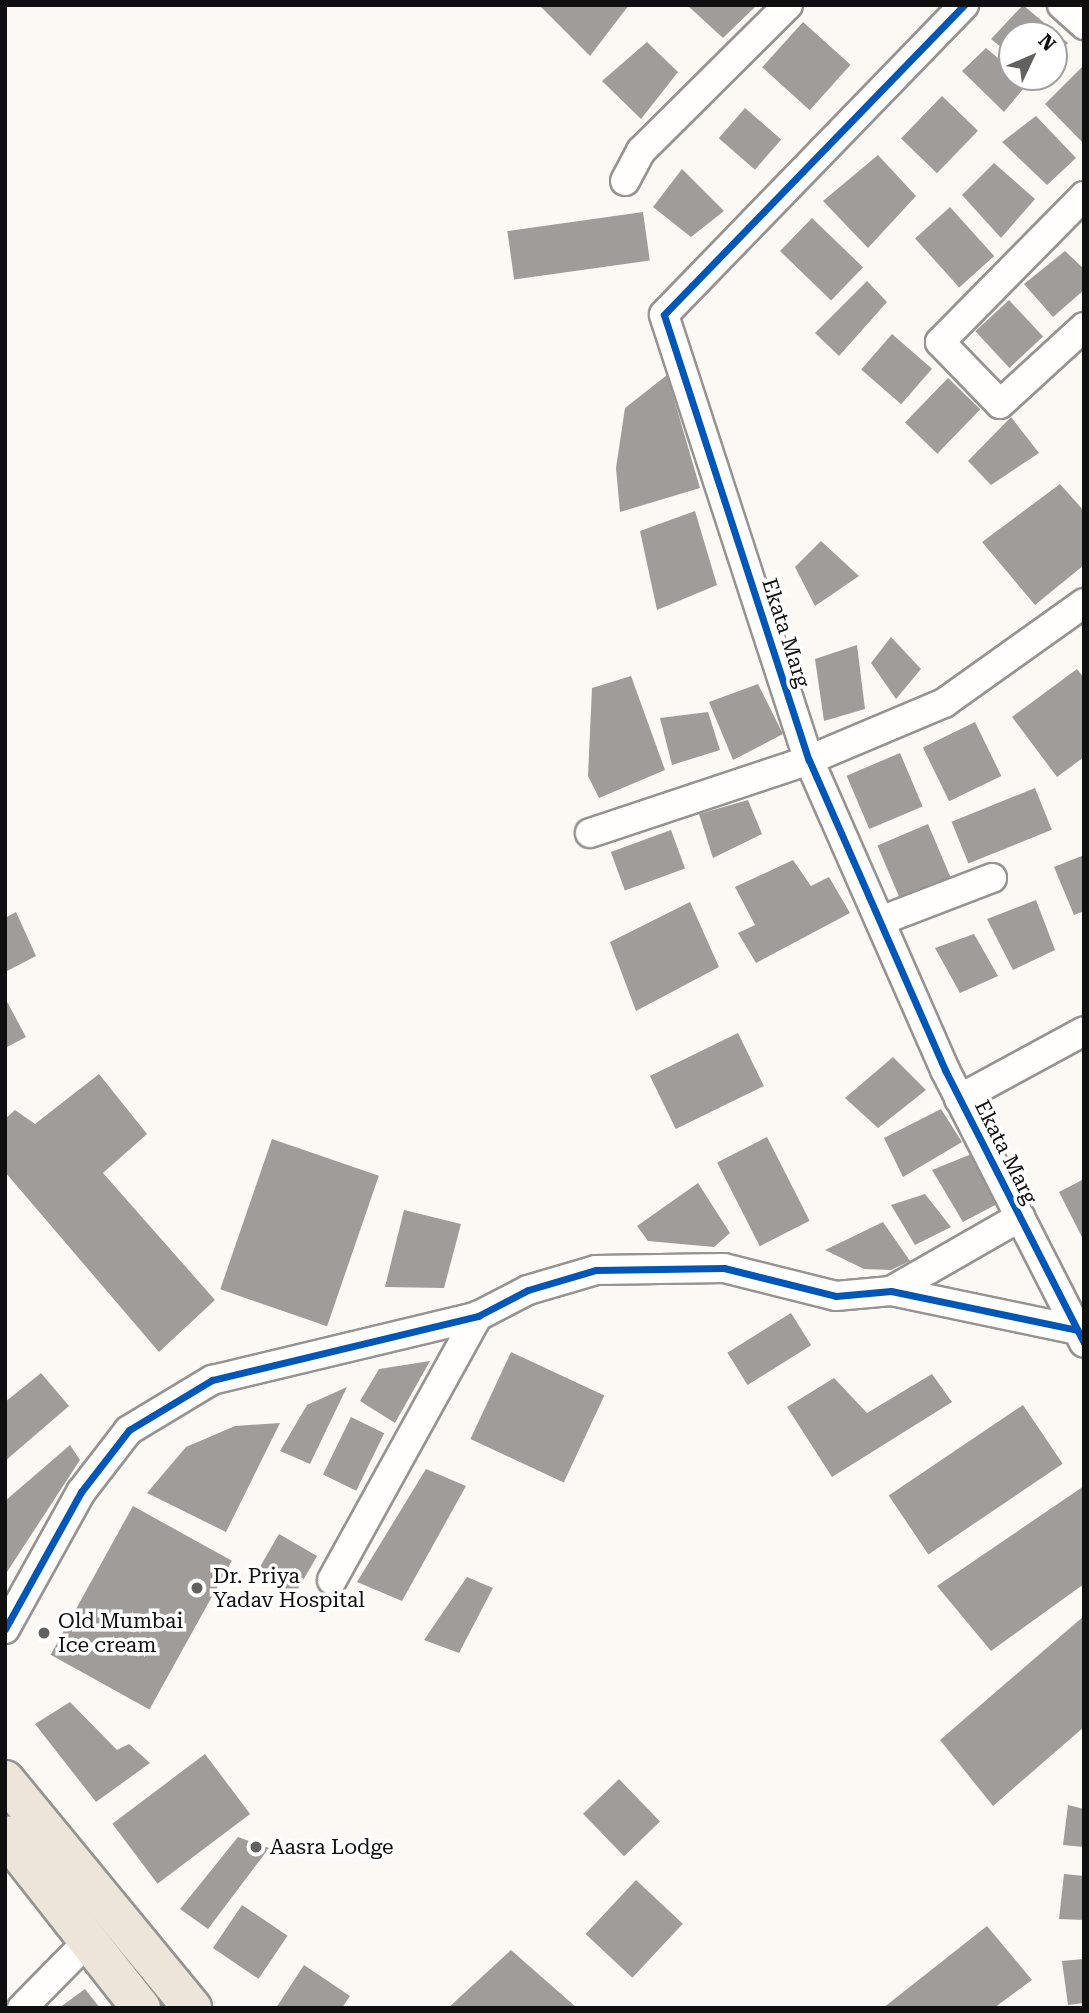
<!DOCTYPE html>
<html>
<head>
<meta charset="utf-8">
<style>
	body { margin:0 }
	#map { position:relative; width:1089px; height:2013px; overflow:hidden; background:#fcf9f4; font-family:"Roboto Serif",serif }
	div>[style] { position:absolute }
	.building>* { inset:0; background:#a09c99; transform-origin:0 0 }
	.roads { filter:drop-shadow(2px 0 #969492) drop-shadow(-2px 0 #969492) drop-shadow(0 2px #969492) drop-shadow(0 -2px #969492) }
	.minor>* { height:28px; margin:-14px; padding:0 14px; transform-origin:14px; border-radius:14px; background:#fffefd }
	.primary>* { height:38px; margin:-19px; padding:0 19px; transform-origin:19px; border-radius:19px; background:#ede5da }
	.cycleway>* { height:7px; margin:-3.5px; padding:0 3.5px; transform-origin:3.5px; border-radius:3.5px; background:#0057b8 }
	.dots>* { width:19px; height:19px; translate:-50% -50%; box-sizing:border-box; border:4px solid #fff; border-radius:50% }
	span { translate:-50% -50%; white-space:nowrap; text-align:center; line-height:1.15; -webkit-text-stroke:7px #fff; paint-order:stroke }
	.street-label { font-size:21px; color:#0f0f0f }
	.poi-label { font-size:21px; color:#0f0f0f }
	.left { translate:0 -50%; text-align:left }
	.frame { position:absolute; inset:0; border:7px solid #0f0f0f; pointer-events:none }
	.north { position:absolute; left:998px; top:21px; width:70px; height:70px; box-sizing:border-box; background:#fff; border:2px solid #9f9f9f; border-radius:50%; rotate:46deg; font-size:19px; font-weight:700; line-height:28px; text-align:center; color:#0f0f0f }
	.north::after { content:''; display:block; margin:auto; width:24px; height:32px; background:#62615f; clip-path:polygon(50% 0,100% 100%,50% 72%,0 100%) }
</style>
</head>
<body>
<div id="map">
	<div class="building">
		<div style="clip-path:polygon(539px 5px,629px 5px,590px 56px)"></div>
		<div style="clip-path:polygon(687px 5px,757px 5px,723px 38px)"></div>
		<div style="clip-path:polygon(1023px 5px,1068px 43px,1054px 58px,1054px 35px,1012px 35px,1012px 56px,991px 39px)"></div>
		<div style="left:803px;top:22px;width:64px;height:61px;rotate:42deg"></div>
		<div style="clip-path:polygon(647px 42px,678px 72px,641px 119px,602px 81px)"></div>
		<div style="clip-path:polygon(986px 48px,1012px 70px,1012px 77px,1028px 83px,1004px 112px,962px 71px)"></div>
		<div style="clip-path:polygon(1082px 67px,1084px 69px,1084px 144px,1045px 104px)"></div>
		<div style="left:942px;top:96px;width:50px;height:59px;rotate:44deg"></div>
		<div style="left:745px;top:108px;width:48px;height:40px;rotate:41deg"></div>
		<div style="clip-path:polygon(1036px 116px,1076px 158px,1047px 185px,1002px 142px)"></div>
		<div style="clip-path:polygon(878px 155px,916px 196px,868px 248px,823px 201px)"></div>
		<div style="clip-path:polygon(994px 163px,1035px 199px,1001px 238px,962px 195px)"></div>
		<div style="clip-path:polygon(682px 169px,724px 211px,691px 237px,653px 207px)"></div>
		<div style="left:950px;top:207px;width:66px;height:47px;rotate:48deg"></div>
		<div style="left:643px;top:212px;width:49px;height:137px;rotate:82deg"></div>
		<div style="left:812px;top:218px;width:71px;height:46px;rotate:44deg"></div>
		<div style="clip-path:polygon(1065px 251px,1084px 269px,1084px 290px,1053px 317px,1024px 284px)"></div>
		<div style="clip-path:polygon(867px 281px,887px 302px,839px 356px,815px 333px)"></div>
		<div style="left:1009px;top:300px;width:50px;height:46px;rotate:47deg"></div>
		<div style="left:892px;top:334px;width:53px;height:47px;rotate:41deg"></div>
		<div style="clip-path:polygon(667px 375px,700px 488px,620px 512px,616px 468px,625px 408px)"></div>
		<div style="left:948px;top:378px;width:45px;height:62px;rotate:44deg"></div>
		<div style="clip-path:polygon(1011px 417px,1039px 453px,991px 485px,968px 461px)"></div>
		<div style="clip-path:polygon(1060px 484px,1084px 511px,1084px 565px,1035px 605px,982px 542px)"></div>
		<div style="clip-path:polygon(695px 511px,717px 585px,657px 610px,640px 531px)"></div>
		<div style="clip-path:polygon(821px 541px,859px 576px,815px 606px,795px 567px)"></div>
		<div style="clip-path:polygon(891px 637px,921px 669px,896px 699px,871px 663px)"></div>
		<div style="clip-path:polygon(857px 645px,865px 709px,824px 721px,815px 659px)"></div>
		<div style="clip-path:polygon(1077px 669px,1084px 678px,1084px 757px,1057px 777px,1012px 717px)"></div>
		<div style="clip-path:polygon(631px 676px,665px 770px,599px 798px,588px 776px,592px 688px)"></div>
		<div style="clip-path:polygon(758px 684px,783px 734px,733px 760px,709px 702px)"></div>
		<div style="clip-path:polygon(708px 712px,720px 750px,672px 765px,660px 718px)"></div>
		<div style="left:975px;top:722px;width:60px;height:58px;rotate:64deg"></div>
		<div style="left:900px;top:753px;width:58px;height:58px;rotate:67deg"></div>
		<div style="left:1035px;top:788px;width:45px;height:90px;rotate:68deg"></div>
		<div style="clip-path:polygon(748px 800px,762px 834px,713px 858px,699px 814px)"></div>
		<div style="left:928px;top:824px;width:58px;height:55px;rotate:67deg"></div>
		<div style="left:671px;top:830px;width:41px;height:64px;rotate:70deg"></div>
		<div style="clip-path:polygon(1084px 855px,1084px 911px,1074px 915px,1054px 867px)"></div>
		<div style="clip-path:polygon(793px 860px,811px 886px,829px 877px,850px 913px,756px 963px,738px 933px,755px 925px,735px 887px)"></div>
		<div style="clip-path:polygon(1036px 900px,1055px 950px,1013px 970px,987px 919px)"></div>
		<div style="clip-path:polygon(690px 902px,719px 967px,636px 1011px,610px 942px)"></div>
		<div style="clip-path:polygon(16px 912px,36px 956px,5px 972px,5px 918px)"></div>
		<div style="clip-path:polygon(974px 934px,998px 976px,960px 993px,935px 948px)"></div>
		<div style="clip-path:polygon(5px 998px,26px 1037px,5px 1048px)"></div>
		<div style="left:738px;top:1033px;width:59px;height:98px;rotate:64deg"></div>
		<div style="clip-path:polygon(893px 1057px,926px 1090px,878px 1128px,845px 1098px)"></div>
		<div style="clip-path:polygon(99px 1074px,147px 1134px,103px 1173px,215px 1300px,159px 1352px,5px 1172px,5px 1119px,15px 1110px,35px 1124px)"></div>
		<div style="clip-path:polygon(941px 1109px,962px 1142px,903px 1177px,884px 1138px)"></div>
		<div style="left:767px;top:1137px;width:94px;height:56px;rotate:63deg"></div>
		<div style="left:272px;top:1139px;width:113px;height:159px;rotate:19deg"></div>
		<div style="clip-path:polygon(974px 1153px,997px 1204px,963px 1222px,932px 1170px)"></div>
		<div style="clip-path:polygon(1084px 1179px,1084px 1241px,1059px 1192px)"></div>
		<div style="clip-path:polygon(698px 1183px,730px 1233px,714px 1247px,648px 1241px,637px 1226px)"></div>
		<div style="clip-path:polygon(925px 1194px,951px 1227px,915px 1245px,891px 1205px)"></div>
		<div style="clip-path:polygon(404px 1210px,461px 1224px,444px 1288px,385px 1287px)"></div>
		<div style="clip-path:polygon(883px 1222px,910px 1261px,891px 1270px,864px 1269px,825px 1250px)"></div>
		<div style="left:791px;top:1313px;width:38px;height:75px;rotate:58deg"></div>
		<div style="left:511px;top:1352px;width:103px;height:96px;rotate:25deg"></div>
		<div style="clip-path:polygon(430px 1361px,395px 1423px,360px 1401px,379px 1369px)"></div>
		<div style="clip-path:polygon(41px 1373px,69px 1406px,5px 1461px,5px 1402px)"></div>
		<div style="clip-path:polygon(932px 1374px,952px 1402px,832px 1477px,787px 1407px,834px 1378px,867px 1413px)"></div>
		<div style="clip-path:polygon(347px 1387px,310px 1464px,280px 1451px,307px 1405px)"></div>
		<div style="left:1023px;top:1405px;width:71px;height:162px;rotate:56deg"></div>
		<div style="left:351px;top:1417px;width:37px;height:64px;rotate:26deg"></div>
		<div style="clip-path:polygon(280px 1423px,226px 1532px,147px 1493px,186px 1447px,235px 1426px)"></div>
		<div style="clip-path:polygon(70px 1445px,80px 1460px,5px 1575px,5px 1501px)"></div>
		<div style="clip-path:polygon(426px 1469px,466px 1486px,402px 1601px,357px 1582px)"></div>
		<div style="clip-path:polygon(1084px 1486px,1084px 1584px,991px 1651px,937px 1586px)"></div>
		<div style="left:133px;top:1506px;width:113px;height:170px;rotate:29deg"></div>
		<div style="left:279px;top:1534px;width:44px;height:46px;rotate:30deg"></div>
		<div style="clip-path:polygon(467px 1577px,493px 1588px,459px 1653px,424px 1640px)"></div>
		<div style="clip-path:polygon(1084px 1616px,1084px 1727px,993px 1806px,940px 1740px)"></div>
		<div style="clip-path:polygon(70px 1702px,117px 1750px,129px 1744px,150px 1763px,96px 1802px,35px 1724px)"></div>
		<div style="left:205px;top:1754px;width:75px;height:116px;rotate:53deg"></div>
		<div style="left:619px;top:1779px;width:59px;height:50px;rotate:46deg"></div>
		<div style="clip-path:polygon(1068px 1805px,1084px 1809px,1084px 1847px,1063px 1845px)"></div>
		<div style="clip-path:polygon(238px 1837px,269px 1848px,208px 1929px,180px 1909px)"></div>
		<div style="clip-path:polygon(1064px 1874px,1084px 1876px,1084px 1920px,1059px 1919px)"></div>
		<div style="left:636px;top:1880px;width:64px;height:74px;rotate:43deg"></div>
		<div style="left:242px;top:1905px;width:55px;height:52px;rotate:34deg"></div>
		<div style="clip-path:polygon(987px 1926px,1032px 1980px,994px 2008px,883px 2008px)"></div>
		<div style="clip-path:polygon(511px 1950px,577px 2008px,448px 2008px)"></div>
		<div style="clip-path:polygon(1084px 1959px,1084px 2003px,1068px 2005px,1062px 1961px)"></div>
		<div style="clip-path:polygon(304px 1965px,350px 1996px,342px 2008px,276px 2008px)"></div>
		<div style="clip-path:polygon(85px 1989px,100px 2008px,59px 2008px)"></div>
	</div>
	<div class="roads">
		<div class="minor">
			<div style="left:964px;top:5px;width:431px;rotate:134.1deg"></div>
			<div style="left:664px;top:315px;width:468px;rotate:72deg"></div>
			<div style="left:809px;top:760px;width:339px;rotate:66.3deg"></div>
			<div style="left:945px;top:1070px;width:306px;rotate:63deg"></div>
			<div style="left:1062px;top:5px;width:30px;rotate:42deg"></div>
			<div style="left:625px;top:181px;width:34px;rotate:-62deg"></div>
			<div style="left:641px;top:151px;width:207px;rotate:-44.8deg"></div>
			<div style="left:1084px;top:196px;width:205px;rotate:134.6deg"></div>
			<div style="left:940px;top:342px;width:86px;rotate:45.9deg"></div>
			<div style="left:1000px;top:404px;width:114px;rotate:-42.5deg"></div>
			<div style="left:590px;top:833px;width:231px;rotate:-18.4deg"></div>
			<div style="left:809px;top:760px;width:147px;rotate:-22.9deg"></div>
			<div style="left:944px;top:703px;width:172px;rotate:-35.5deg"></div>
			<div style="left:880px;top:921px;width:120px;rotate:-21deg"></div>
			<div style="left:959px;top:1099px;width:142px;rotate:-28.5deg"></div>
			<div style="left:891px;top:1291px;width:149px;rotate:-29.8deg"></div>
			<div style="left:332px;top:1580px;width:302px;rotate:-61.1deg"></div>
			<div style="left:5px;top:1629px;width:157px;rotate:-61deg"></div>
			<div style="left:81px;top:1492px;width:78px;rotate:-52.3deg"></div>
			<div style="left:129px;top:1430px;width:97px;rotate:-31.1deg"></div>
			<div style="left:212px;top:1380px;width:274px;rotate:-13.5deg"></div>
			<div style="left:478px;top:1316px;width:56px;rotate:-27.5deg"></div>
			<div style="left:528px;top:1290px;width:71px;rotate:-16.4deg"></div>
			<div style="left:596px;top:1270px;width:128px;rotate:-0.9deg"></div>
			<div style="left:724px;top:1268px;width:115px;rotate:14deg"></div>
			<div style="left:836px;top:1296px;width:55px;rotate:-5.2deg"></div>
			<div style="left:891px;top:1291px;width:190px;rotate:11.8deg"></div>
			<div style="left:22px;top:2008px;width:93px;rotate:-45.4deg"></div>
		</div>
		<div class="primary">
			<div style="left:5px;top:1780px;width:295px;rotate:50.6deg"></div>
			<div style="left:5px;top:1835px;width:220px;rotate:51.8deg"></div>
		</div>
	</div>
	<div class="cycleway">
		<div style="left:964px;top:5px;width:431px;rotate:134.1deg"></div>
		<div style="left:664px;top:315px;width:468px;rotate:72deg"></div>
		<div style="left:809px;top:760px;width:339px;rotate:66.3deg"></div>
		<div style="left:945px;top:1070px;width:306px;rotate:63deg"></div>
		<div style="left:5px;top:1629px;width:157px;rotate:-61deg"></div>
		<div style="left:81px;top:1492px;width:78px;rotate:-52.3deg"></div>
		<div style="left:129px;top:1430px;width:97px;rotate:-31.1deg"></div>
		<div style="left:212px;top:1380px;width:274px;rotate:-13.5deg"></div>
		<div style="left:478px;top:1316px;width:56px;rotate:-27.5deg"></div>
		<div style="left:528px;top:1290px;width:71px;rotate:-16.4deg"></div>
		<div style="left:596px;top:1270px;width:128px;rotate:-0.9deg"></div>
		<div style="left:724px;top:1268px;width:115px;rotate:14deg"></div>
		<div style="left:836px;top:1296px;width:55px;rotate:-5.2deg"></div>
		<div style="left:891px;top:1291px;width:190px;rotate:11.8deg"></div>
	</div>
	<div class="dots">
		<div style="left:197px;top:1588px;background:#62615f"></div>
		<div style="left:44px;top:1633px;background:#62615f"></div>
		<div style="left:256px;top:1847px;background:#62615f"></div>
	</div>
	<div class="street-label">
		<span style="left:786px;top:633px;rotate:72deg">Ekata Marg</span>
		<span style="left:1006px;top:1152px;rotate:63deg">Ekata Marg</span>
	</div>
	<div class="poi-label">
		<span class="left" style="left:213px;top:1588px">Dr. Priya<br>Yadav Hospital</span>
		<span class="left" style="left:58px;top:1633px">Old Mumbai<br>Ice cream</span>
		<span class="left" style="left:270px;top:1847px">Aasra Lodge</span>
	</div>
	<div class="frame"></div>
	<div class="north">N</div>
</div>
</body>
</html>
